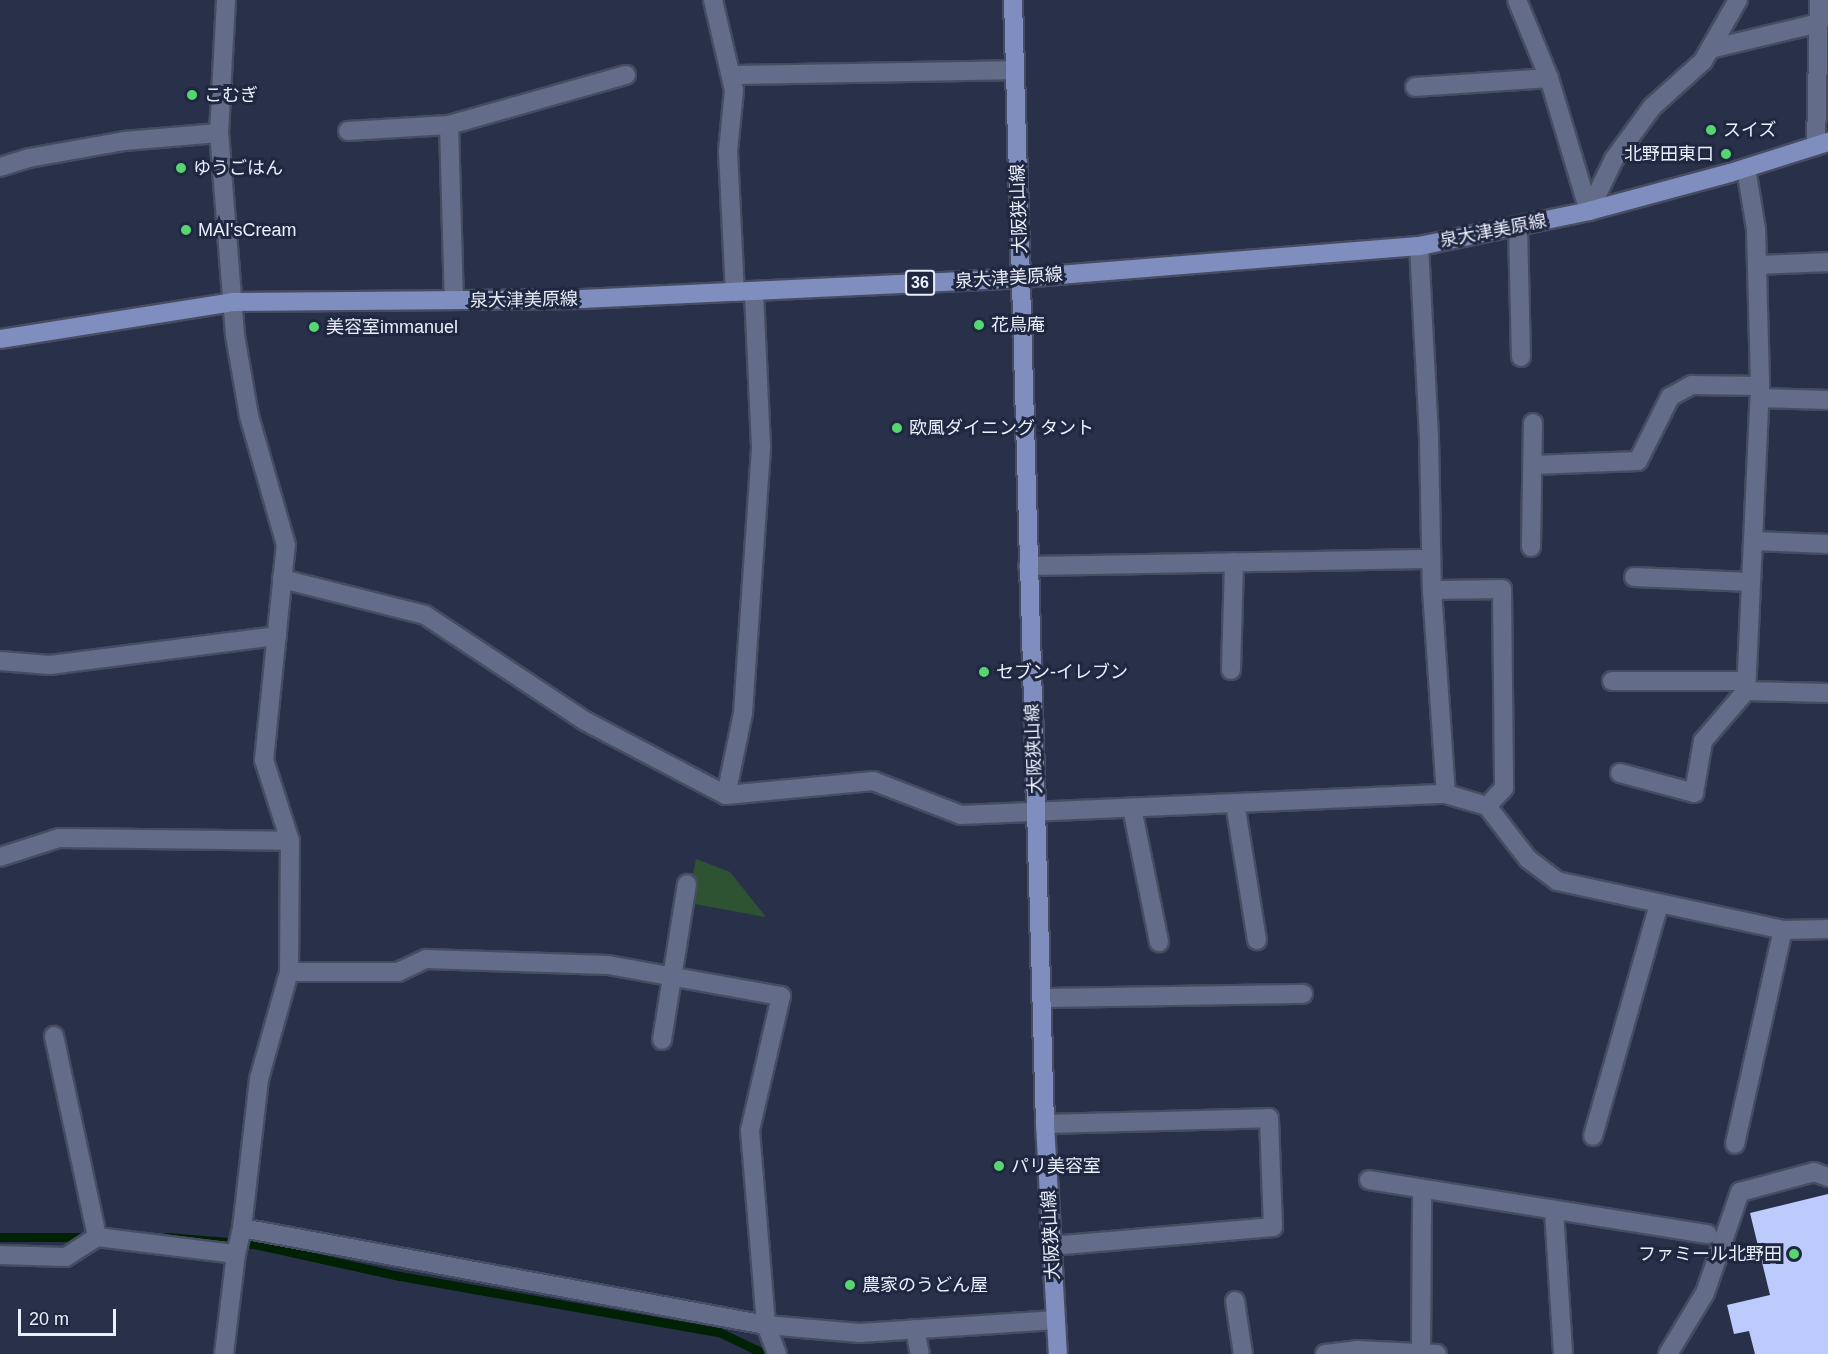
<!DOCTYPE html>
<html>
<head>
<meta charset="utf-8">
<style>
	body { margin:0 }
	#map { position:relative; width:1828px; height:1354px; overflow:hidden; background:#29314a; font-family:Arial,"Noto Sans JP",sans-serif }
	div>[style] { position:absolute }
	.green>* { inset:0; background:#2d5333 }
	.stream>* { height:9px; margin:-4.5px; padding:0 4.5px; transform-origin:4.5px; border-radius:4.5px; background:#002104 }
	.building>* { inset:0; background:#bccbfb }
	.roads { filter:drop-shadow(2px 0 #464c61) drop-shadow(-2px 0 #464c61) drop-shadow(0 2px #464c61) drop-shadow(0 -2px #464c61) }
	.minor>* { height:18px; margin:-9px; padding:0 9px; transform-origin:9px; border-radius:9px; background:#636c89 }
	.major>* { height:18px; margin:-9px; padding:0 9px; transform-origin:9px; border-radius:9px; background:#7f8ebe }
	.dots>* { width:16px; height:16px; translate:-50% -50%; box-sizing:border-box; border:3px solid #202740; border-radius:50% }
	span { translate:-50% -50%; white-space:nowrap; text-align:center; line-height:1.15; -webkit-text-stroke:6px #202740; paint-order:stroke }
	.shield-label span { padding:2px 4px; background:#202740; border:2px solid; border-radius:4px; -webkit-text-stroke-width:0 }
	.shield-label { font-size:16px; color:#eaeffc; font-weight:700 }
	.poi-label { font-size:18px; color:#eaeffc }
	.left { translate:0 -50%; text-align:left }
	.right { translate:-100% -50%; text-align:right }
	.street-label { font-size:18px; color:#eaeffc }
	.scale { position:absolute; left:18px; top:1309px; width:98px; height:27px; box-sizing:border-box; border:3px solid #eaeffc; border-top:0; padding-left:8px; font-size:18px; line-height:21px; white-space:nowrap; color:#eaeffc; -webkit-text-stroke:4px #202740; paint-order:stroke }
</style>
</head>
<body>
<div id="map">
	<div class="green">
		<div style="clip-path:polygon(696px 859px,730px 872px,766px 917px,695px 904px,698px 882px,692px 879px)"></div>
	</div>
	<div class="stream">
		<div style="left:0;top:1237px;width:90px"></div>
		<div style="left:166px;top:1237px;width:88px;rotate:4.5deg"></div>
		<div style="left:254px;top:1244px;width:149px;rotate:12.4deg"></div>
		<div style="left:400px;top:1276px;width:324px;rotate:10deg"></div>
		<div style="left:719px;top:1332px;width:51px;rotate:25.6deg"></div>
	</div>
	<div class="building">
		<div style="clip-path:polygon(1828px 1194px,1828px 1354px,1755px 1354px,1749px 1331px,1734px 1334px,1727px 1305px,1770px 1295px,1750px 1213px)"></div>
	</div>
	<div class="roads">
		<div class="minor">
			<div style="left:713px;top:0;width:92px;rotate:76.9deg"></div>
			<div style="left:734px;top:90px;width:61px;rotate:95.6deg"></div>
			<div style="left:728px;top:151px;width:141px;rotate:87.2deg"></div>
			<div style="left:1517px;top:0;width:84px;rotate:67.7deg"></div>
			<div style="left:1549px;top:78px;width:139px;rotate:73.3deg"></div>
			<div style="left:1710px;top:49px;width:112px;rotate:-13.4deg"></div>
			<div style="left:732px;top:75px;width:283px;rotate:-1deg"></div>
			<div style="left:1415px;top:87px;width:134px;rotate:-3.8deg"></div>
			<div style="left:449px;top:125px;width:175px;rotate:88.4deg"></div>
			<div style="left:348px;top:131px;width:101px;rotate:-3.4deg"></div>
			<div style="left:449px;top:125px;width:184px;rotate:-15.8deg"></div>
			<div style="left:1816px;top:146px;width:146px;rotate:-88.8deg"></div>
			<div style="left:0;top:167px;width:30px;rotate:-17deg"></div>
			<div style="left:29px;top:158px;width:97px;rotate:-10.1deg"></div>
			<div style="left:124px;top:141px;width:95px;rotate:-4.8deg"></div>
			<div style="left:1746px;top:168px;width:62px;rotate:80.7deg"></div>
			<div style="left:1756px;top:229px;width:157px;rotate:88.5deg"></div>
			<div style="left:1760px;top:386px;width:305px;rotate:92.6deg"></div>
			<div style="left:1746px;top:691px;width:82px;rotate:1.4deg"></div>
			<div style="left:1589px;top:211px;width:58px;rotate:-64.3deg"></div>
			<div style="left:1614px;top:159px;width:64px;rotate:-53.8deg"></div>
			<div style="left:1652px;top:107px;width:69px;rotate:-42deg"></div>
			<div style="left:1703px;top:61px;width:70px;rotate:-60.2deg"></div>
			<div style="left:1518px;top:226px;width:131px;rotate:88.7deg"></div>
			<div style="left:1419px;top:246px;width:192px;rotate:87deg"></div>
			<div style="left:1429px;top:438px;width:152px;rotate:88.9deg"></div>
			<div style="left:1432px;top:590px;width:70px;rotate:-0.8deg"></div>
			<div style="left:1502px;top:589px;width:199px;rotate:89.4deg"></div>
			<div style="left:1504px;top:788px;width:25px;rotate:133deg"></div>
			<div style="left:1757px;top:265px;width:71px;rotate:-2.4deg"></div>
			<div style="left:1760px;top:398px;width:68px;rotate:1.7deg"></div>
			<div style="left:1533px;top:465px;width:105px;rotate:-2.2deg"></div>
			<div style="left:1638px;top:461px;width:72px;rotate:-63.4deg"></div>
			<div style="left:1670px;top:397px;width:25px;rotate:-29deg"></div>
			<div style="left:1692px;top:385px;width:68px;rotate:0.8deg"></div>
			<div style="left:1753px;top:541px;width:75px;rotate:2.3deg"></div>
			<div style="left:1531px;top:547px;width:124px;rotate:-89.1deg"></div>
			<div style="left:1028px;top:566px;width:403px;rotate:-1deg"></div>
			<div style="left:1634px;top:577px;width:117px;rotate:2.4deg"></div>
			<div style="left:282px;top:579px;width:147px;rotate:14.1deg"></div>
			<div style="left:425px;top:615px;width:192px;rotate:33.5deg"></div>
			<div style="left:585px;top:721px;width:159px;rotate:27.7deg"></div>
			<div style="left:726px;top:795px;width:148px;rotate:-5.4deg"></div>
			<div style="left:873px;top:781px;width:94px;rotate:21.1deg"></div>
			<div style="left:961px;top:815px;width:485px;rotate:-2.5deg"></div>
			<div style="left:1446px;top:794px;width:43px;rotate:16.3deg"></div>
			<div style="left:1487px;top:806px;width:67px;rotate:52.3deg"></div>
			<div style="left:1528px;top:859px;width:36px;rotate:37deg"></div>
			<div style="left:1557px;top:881px;width:231px;rotate:12.2deg"></div>
			<div style="left:1783px;top:930px;width:45px;rotate:-1.3deg"></div>
			<div style="left:1432px;top:590px;width:204px;rotate:86.1deg"></div>
			<div style="left:0;top:661px;width:50px;rotate:4.6deg"></div>
			<div style="left:50px;top:665px;width:229px;rotate:-7.3deg"></div>
			<div style="left:1231px;top:670px;width:108px;rotate:-88.4deg"></div>
			<div style="left:1612px;top:681px;width:134px"></div>
			<div style="left:1620px;top:773px;width:77px;rotate:15.1deg"></div>
			<div style="left:1694px;top:793px;width:53px;rotate:-80.2deg"></div>
			<div style="left:1703px;top:741px;width:66px;rotate:-49.3deg"></div>
			<div style="left:726px;top:795px;width:84px;rotate:-78.3deg"></div>
			<div style="left:743px;top:713px;width:267px;rotate:-86.1deg"></div>
			<div style="left:761px;top:447px;width:156px;rotate:-92.6deg"></div>
			<div style="left:1235px;top:803px;width:139px;rotate:80.9deg"></div>
			<div style="left:1132px;top:808px;width:137px;rotate:78.6deg"></div>
			<div style="left:0;top:857px;width:62px;rotate:-17.9deg"></div>
			<div style="left:59px;top:838px;width:231px;rotate:0.7deg"></div>
			<div style="left:289px;top:972px;width:109px"></div>
			<div style="left:398px;top:972px;width:31px;rotate:-25deg"></div>
			<div style="left:426px;top:959px;width:182px;rotate:1.9deg"></div>
			<div style="left:608px;top:965px;width:176px;rotate:10.2deg"></div>
			<div style="left:781px;top:996px;width:138px;rotate:103deg"></div>
			<div style="left:750px;top:1130px;width:196px;rotate:85.3deg"></div>
			<div style="left:766px;top:1325px;width:31px;rotate:69deg"></div>
			<div style="left:1041px;top:998px;width:262px;rotate:-0.9deg"></div>
			<div style="left:54px;top:1036px;width:206px;rotate:77.9deg"></div>
			<div style="left:662px;top:1040px;width:158px;rotate:-80.9deg"></div>
			<div style="left:1045px;top:1124px;width:224px;rotate:-1.5deg"></div>
			<div style="left:1269px;top:1118px;width:109px;rotate:87.9deg"></div>
			<div style="left:1273px;top:1227px;width:222px;rotate:175.1deg"></div>
			<div style="left:1593px;top:1136px;width:240px;rotate:-74.1deg"></div>
			<div style="left:1735px;top:1144px;width:219px;rotate:-77.4deg"></div>
			<div style="left:1369px;top:1180px;width:343px;rotate:9.1deg"></div>
			<div style="left:1554px;top:1210px;width:144px;rotate:86.4deg"></div>
			<div style="left:242px;top:1228px;width:533px;rotate:10.49deg"></div>
			<div style="left:766px;top:1325px;width:94px;rotate:4.9deg"></div>
			<div style="left:860px;top:1333px;width:196px;rotate:-3.8deg"></div>
			<div style="left:0;top:1255px;width:66px;rotate:1.7deg"></div>
			<div style="left:66px;top:1257px;width:37px;rotate:-33deg"></div>
			<div style="left:97px;top:1237px;width:140px;rotate:7deg"></div>
			<div style="left:236px;top:1254px;width:27px;rotate:-77deg"></div>
			<div style="left:242px;top:1228px;width:150px;rotate:-83.5deg"></div>
			<div style="left:259px;top:1079px;width:111px;rotate:-74.3deg"></div>
			<div style="left:289px;top:972px;width:131px;rotate:-89.6deg"></div>
			<div style="left:290px;top:841px;width:85px;rotate:-107.8deg"></div>
			<div style="left:264px;top:760px;width:216px;rotate:-84.2deg"></div>
			<div style="left:286px;top:545px;width:134px;rotate:-106deg"></div>
			<div style="left:249px;top:416px;width:82px;rotate:-99.8deg"></div>
			<div style="left:235px;top:335px;width:203px;rotate:-94.5deg"></div>
			<div style="left:219px;top:133px;width:133px;rotate:-87deg"></div>
			<div style="left:1235px;top:1301px;width:54px;rotate:81.4deg"></div>
			<div style="left:915px;top:1329px;width:25px;rotate:79deg"></div>
			<div style="left:1421px;top:1352px;width:163px;rotate:-89.6deg"></div>
			<div style="left:224px;top:1354px;width:101px;rotate:-83.2deg"></div>
			<div style="left:1325px;top:1354px;width:32px;rotate:-7deg"></div>
			<div style="left:1357px;top:1350px;width:80px;rotate:2.9deg"></div>
			<div style="left:1668px;top:1354px;width:71px;rotate:-58.8deg"></div>
			<div style="left:1705px;top:1293px;width:107px;rotate:-70.9deg"></div>
			<div style="left:1740px;top:1192px;width:77px;rotate:-15.1deg"></div>
			<div style="left:1814px;top:1172px;width:15px;rotate:20deg"></div>
		</div>
		<div class="major">
			<div style="left:1013px;top:0;width:1124px;rotate:88.37deg"></div>
			<div style="left:1045px;top:1124px;width:230px;rotate:86.8deg"></div>
			<div style="left:0;top:339px;width:236px;rotate:-9deg"></div>
			<div style="left:233px;top:302px;width:349px;rotate:-0.5deg"></div>
			<div style="left:582px;top:299px;width:440px;rotate:-2.7deg"></div>
			<div style="left:1021px;top:278px;width:399px;rotate:-4.6deg"></div>
			<div style="left:1419px;top:246px;width:174px;rotate:-11.6deg"></div>
			<div style="left:1589px;top:211px;width:146px;rotate:-15.1deg"></div>
			<div style="left:1730px;top:173px;width:103px;rotate:-17.6deg"></div>
		</div>
	</div>
	<div class="dots">
		<div style="left:192px;top:95px;background:#56d671"></div>
		<div style="left:1711px;top:130px;background:#56d671"></div>
		<div style="left:1726px;top:154px;background:#56d671"></div>
		<div style="left:181px;top:168px;background:#56d671"></div>
		<div style="left:186px;top:230px;background:#56d671"></div>
		<div style="left:979px;top:325px;background:#56d671"></div>
		<div style="left:314px;top:327px;background:#56d671"></div>
		<div style="left:897px;top:428px;background:#56d671"></div>
		<div style="left:984px;top:672px;background:#56d671"></div>
		<div style="left:999px;top:1166px;background:#56d671"></div>
		<div style="left:1794px;top:1254px;background:#56d671"></div>
		<div style="left:850px;top:1285px;background:#56d671"></div>
	</div>
	<div class="shield-label">
		<span style="left:920px;top:283px">36</span>
	</div>
	<div class="poi-label">
		<span class="left" style="left:204px;top:95px">こむぎ</span>
		<span class="left" style="left:1723px;top:130px">スイズ</span>
		<span class="right" style="left:1714px;top:154px">北野田東口</span>
		<span class="left" style="left:193px;top:168px">ゆうごはん</span>
		<span class="left" style="left:198px;top:230px">MAI'sCream</span>
		<span class="left" style="left:991px;top:325px">花鳥庵</span>
		<span class="left" style="left:326px;top:327px">美容室immanuel</span>
		<span class="left" style="left:909px;top:428px">欧風ダイニング タント</span>
		<span class="left" style="left:996px;top:672px">セブン-イレブン</span>
		<span class="left" style="left:1011px;top:1166px">パリ美容室</span>
		<span class="right" style="left:1782px;top:1254px">ファミール北野田</span>
		<span class="left" style="left:862px;top:1285px">農家のうどん屋</span>
	</div>
	<div class="street-label">
		<span style="left:1019px;top:209px;rotate:-92deg">大阪狭山線</span>
		<span style="left:1493px;top:231px;rotate:-11deg">泉大津美原線</span>
		<span style="left:1009px;top:278px;rotate:-4deg">泉大津美原線</span>
		<span style="left:524px;top:300px;rotate:-1deg">泉大津美原線</span>
		<span style="left:1034px;top:749px;rotate:-92deg">大阪狭山線</span>
		<span style="left:1051px;top:1235px;rotate:-93deg">大阪狭山線</span>
	</div>
	<div class="scale">20 m</div>
</div>
</body>
</html>
